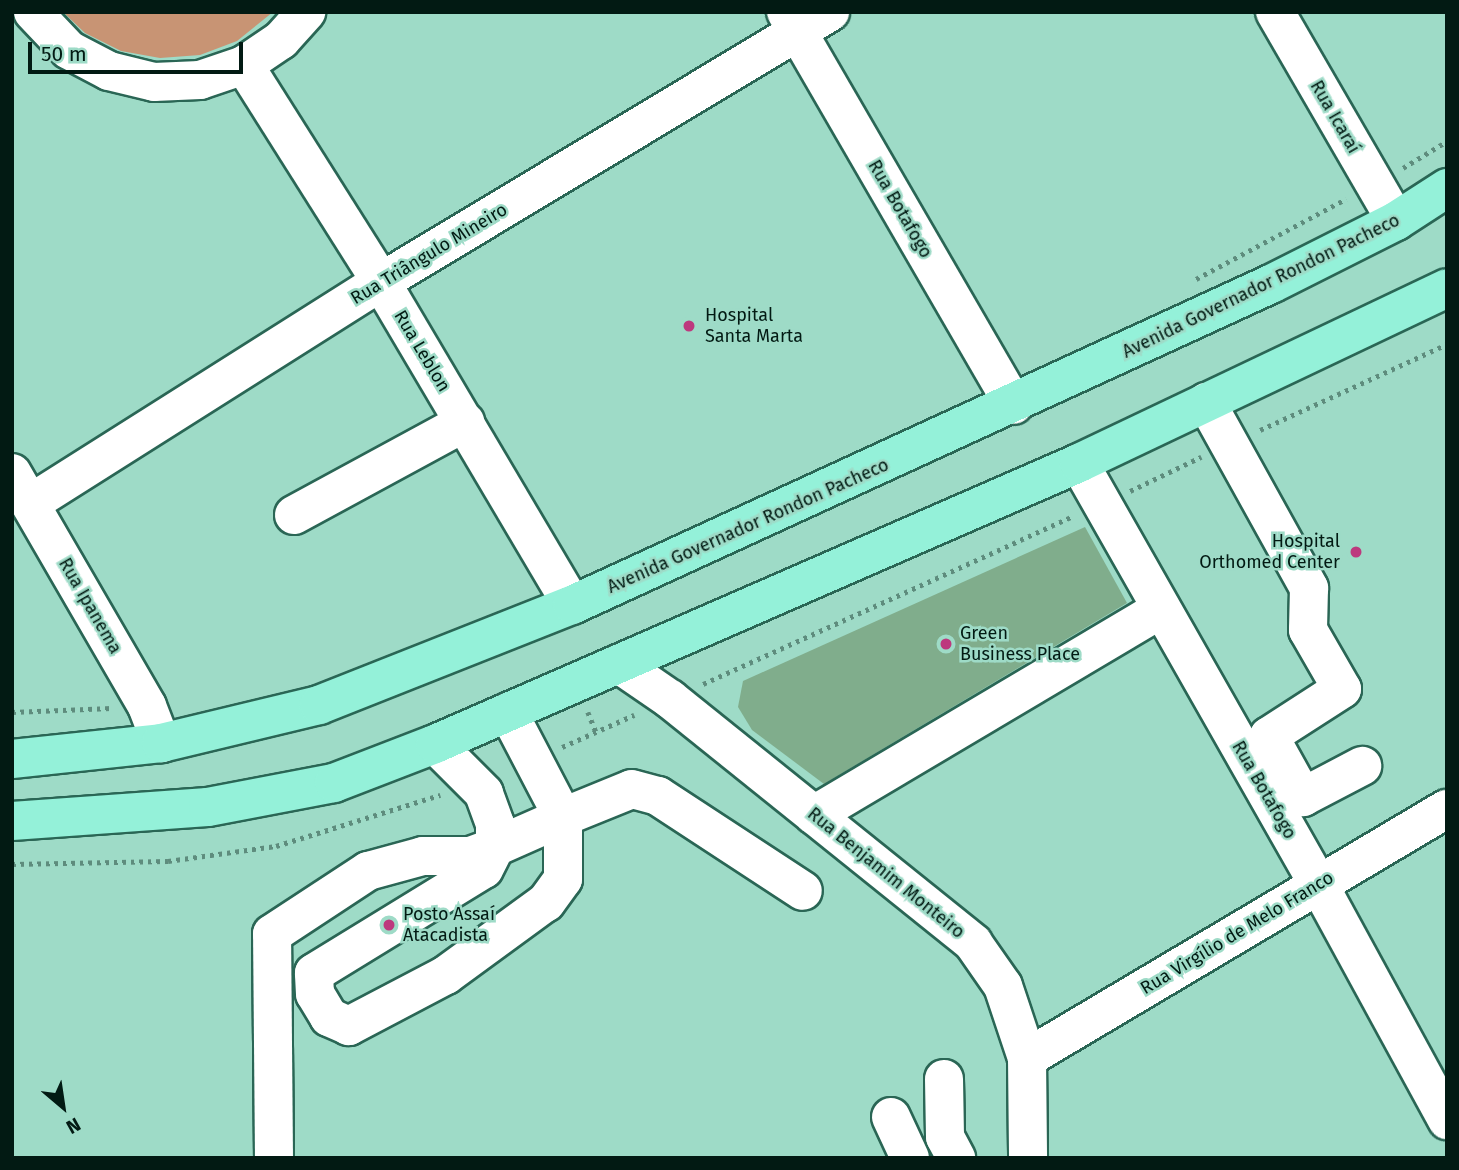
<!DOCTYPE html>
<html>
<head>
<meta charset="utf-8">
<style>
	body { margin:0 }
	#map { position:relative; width:1459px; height:1170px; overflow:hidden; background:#9edbc7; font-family:"Fira Sans",sans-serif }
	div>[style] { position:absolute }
	.green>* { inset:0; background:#c89474 }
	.building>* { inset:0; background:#80ad8c }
	.path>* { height:4.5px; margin-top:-2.25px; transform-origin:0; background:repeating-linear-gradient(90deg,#5e8c7d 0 3.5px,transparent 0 8.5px) }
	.roads { filter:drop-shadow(2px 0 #2a6655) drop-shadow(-2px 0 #2a6655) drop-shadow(0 2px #2a6655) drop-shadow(0 -2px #2a6655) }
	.minor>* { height:38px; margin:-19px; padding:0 19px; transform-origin:19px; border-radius:19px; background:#fff }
	.major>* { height:38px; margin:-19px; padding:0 19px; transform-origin:19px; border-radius:19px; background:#94f1d9 }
	.dots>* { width:19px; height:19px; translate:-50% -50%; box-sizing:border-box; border:4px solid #9edbc7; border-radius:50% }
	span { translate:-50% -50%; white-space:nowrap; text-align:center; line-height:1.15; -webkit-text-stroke:5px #9edbc7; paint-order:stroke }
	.street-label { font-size:18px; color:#021a13 }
	.poi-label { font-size:18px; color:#021a13 }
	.left { translate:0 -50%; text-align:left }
	.right { translate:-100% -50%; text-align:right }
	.frame { position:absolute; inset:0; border:14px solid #021a13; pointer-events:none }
	.north { position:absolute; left:28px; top:1072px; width:70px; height:70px; -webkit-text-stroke:5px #9edbc7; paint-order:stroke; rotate:151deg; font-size:19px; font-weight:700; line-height:28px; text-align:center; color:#021a13 }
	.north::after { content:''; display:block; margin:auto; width:24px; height:32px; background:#021a13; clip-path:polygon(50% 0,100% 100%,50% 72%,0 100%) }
	.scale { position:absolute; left:28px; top:42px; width:215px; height:32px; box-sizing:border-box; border:4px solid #021a13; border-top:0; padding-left:9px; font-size:21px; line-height:24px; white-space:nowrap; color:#021a13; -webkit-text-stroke:5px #9edbc7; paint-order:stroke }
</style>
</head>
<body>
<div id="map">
	<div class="green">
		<div style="clip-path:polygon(63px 12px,273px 12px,237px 41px,200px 55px,160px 58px,121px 51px,85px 33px)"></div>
	</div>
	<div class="building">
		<div style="clip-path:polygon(1085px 527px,1127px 603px,824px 784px,752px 730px,738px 707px,743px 681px)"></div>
	</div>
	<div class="path">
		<div style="left:1403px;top:168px;width:52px;rotate:-31.5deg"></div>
		<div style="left:1196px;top:279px;width:170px;rotate:-28.1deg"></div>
		<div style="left:1260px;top:430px;width:206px;rotate:-24.7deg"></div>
		<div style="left:1130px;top:491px;width:79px;rotate:-25.6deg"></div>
		<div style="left:703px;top:684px;width:407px;rotate:-24.4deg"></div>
		<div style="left:12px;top:712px;width:100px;rotate:-2.3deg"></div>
		<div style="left:588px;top:712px;width:22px;rotate:68deg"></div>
		<div style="left:562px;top:747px;width:79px;rotate:-24deg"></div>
		<div style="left:12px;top:864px;width:156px;rotate:-1.1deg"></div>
		<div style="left:168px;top:861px;width:109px;rotate:-7.9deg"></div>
		<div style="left:276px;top:846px;width:172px;rotate:-17.3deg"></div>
	</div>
	<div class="roads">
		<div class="minor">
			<div style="left:33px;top:12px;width:52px;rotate:46.5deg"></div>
			<div style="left:69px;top:50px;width:45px;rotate:27.7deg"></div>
			<div style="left:109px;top:71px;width:46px;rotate:13.7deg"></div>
			<div style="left:154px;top:82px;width:46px;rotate:-2.5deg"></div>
			<div style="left:200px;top:80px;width:46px;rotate:-18.8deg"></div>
			<div style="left:244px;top:65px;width:45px;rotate:-34deg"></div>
			<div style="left:281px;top:40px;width:38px;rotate:-48deg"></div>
			<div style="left:786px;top:12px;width:454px;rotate:59.9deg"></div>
			<div style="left:1275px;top:12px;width:241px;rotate:59.9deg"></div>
			<div style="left:244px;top:65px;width:257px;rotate:57.7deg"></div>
			<div style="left:381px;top:282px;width:375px;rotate:59.4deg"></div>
			<div style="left:1206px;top:402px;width:213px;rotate:61deg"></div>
			<div style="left:1309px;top:588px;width:42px;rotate:91.4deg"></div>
			<div style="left:1308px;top:630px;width:68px;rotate:60deg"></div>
			<div style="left:1342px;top:689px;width:87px;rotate:147.2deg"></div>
			<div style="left:1269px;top:736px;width:70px;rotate:60.9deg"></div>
			<div style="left:1303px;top:797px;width:67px;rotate:-27.7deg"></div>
			<div style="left:1079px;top:463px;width:485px;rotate:60.4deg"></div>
			<div style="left:1319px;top:885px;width:268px;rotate:61.4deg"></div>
			<div style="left:12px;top:473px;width:269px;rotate:59.9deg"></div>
			<div style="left:147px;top:706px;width:40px;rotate:69deg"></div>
			<div style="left:31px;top:503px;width:414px;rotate:-32.3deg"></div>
			<div style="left:381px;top:282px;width:524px;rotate:-31.02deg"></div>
			<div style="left:294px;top:515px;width:195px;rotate:-28.5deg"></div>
			<div style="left:619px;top:664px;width:62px;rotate:34.5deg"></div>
			<div style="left:670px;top:699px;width:389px;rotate:38.8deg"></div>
			<div style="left:973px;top:943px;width:52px;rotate:55.1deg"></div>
			<div style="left:1003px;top:986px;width:76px;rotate:71.6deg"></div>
			<div style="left:1027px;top:1058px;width:100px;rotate:89.4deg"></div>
			<div style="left:508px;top:712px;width:119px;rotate:62.4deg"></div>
			<div style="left:563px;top:817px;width:74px;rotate:-22.1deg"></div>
			<div style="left:632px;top:789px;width:27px;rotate:15deg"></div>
			<div style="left:658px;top:796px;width:173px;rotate:33.2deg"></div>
			<div style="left:814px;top:815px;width:401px;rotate:-30.7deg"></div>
			<div style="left:563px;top:817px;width:62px;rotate:90deg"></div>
			<div style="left:563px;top:879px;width:29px;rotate:126deg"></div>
			<div style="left:546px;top:902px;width:124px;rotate:143.9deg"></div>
			<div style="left:446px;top:975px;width:110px;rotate:152.3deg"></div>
			<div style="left:349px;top:1026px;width:22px;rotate:-156deg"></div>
			<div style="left:329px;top:1017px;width:27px;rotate:-121deg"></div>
			<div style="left:315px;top:994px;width:21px;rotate:-93deg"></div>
			<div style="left:314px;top:973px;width:199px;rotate:-31.5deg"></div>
			<div style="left:484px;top:869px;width:25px;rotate:-63deg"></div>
			<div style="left:495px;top:847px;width:74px;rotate:-23.8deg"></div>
			<div style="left:1027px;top:1058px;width:488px;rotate:-30.7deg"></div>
			<div style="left:944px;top:1079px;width:58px;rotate:89deg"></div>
			<div style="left:945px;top:1137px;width:24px;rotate:62deg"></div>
			<div style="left:891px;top:1117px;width:45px;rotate:65.1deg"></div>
			<div style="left:274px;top:1158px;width:224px;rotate:-90.5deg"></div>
			<div style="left:272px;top:934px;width:115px;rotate:-33.3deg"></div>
			<div style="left:368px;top:871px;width:57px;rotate:-15.3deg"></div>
			<div style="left:423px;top:856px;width:47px"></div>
			<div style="left:470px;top:856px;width:27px;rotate:-20deg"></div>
			<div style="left:495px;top:847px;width:23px;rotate:-90deg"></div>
			<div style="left:495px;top:824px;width:33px;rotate:-110deg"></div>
			<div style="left:484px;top:793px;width:69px;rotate:-135deg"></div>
		</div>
		<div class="major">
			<div style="left:12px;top:759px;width:150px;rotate:-6.1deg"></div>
			<div style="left:161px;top:743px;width:163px;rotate:-13.5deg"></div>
			<div style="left:319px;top:705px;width:272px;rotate:-21.6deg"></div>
			<div style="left:572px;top:605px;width:769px;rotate:-24.67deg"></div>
			<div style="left:1271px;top:284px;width:140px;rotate:-26.7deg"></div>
			<div style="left:1396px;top:221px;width:61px;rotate:-32.9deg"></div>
			<div style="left:12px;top:821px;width:196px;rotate:-4.1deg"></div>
			<div style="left:208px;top:807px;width:128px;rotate:-10.8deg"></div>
			<div style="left:334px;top:783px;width:108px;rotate:-21.1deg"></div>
			<div style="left:435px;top:744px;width:703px;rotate:-23.57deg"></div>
			<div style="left:1079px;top:463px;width:407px;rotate:-25.4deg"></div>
		</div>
	</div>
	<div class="dots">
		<div style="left:689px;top:326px;background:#bd397e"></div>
		<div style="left:1356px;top:552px;background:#bd397e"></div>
		<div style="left:946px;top:644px;background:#bd397e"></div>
		<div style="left:389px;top:925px;background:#bd397e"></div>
	</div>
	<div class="street-label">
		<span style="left:1335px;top:117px;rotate:60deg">Rua Icaraí</span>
		<span style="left:900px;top:209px;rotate:60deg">Rua Botafogo</span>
		<span style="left:429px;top:254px;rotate:-31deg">Rua Triângulo Mineiro</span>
		<span style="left:1261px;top:286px;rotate:-26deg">Avenida Governador Rondon Pacheco</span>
		<span style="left:422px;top:351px;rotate:59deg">Rua Leblon</span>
		<span style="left:748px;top:526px;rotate:-24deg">Avenida Governador Rondon Pacheco</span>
		<span style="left:90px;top:606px;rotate:60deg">Rua Ipanema</span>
		<span style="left:1264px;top:790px;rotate:60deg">Rua Botafogo</span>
		<span style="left:886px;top:873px;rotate:39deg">Rua Benjamim Monteiro</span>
		<span style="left:1237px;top:933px;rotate:-31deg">Rua Virgílio de Melo Franco</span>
	</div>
	<div class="poi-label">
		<span class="left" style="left:705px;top:326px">Hospital<br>Santa Marta</span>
		<span class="right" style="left:1340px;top:552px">Hospital<br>Orthomed Center</span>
		<span class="left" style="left:960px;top:644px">Green<br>Business Place</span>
		<span class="left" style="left:403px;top:925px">Posto Assaí<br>Atacadista</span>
	</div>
	<div class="frame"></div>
	<div class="north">N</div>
	<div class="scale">50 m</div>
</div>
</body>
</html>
